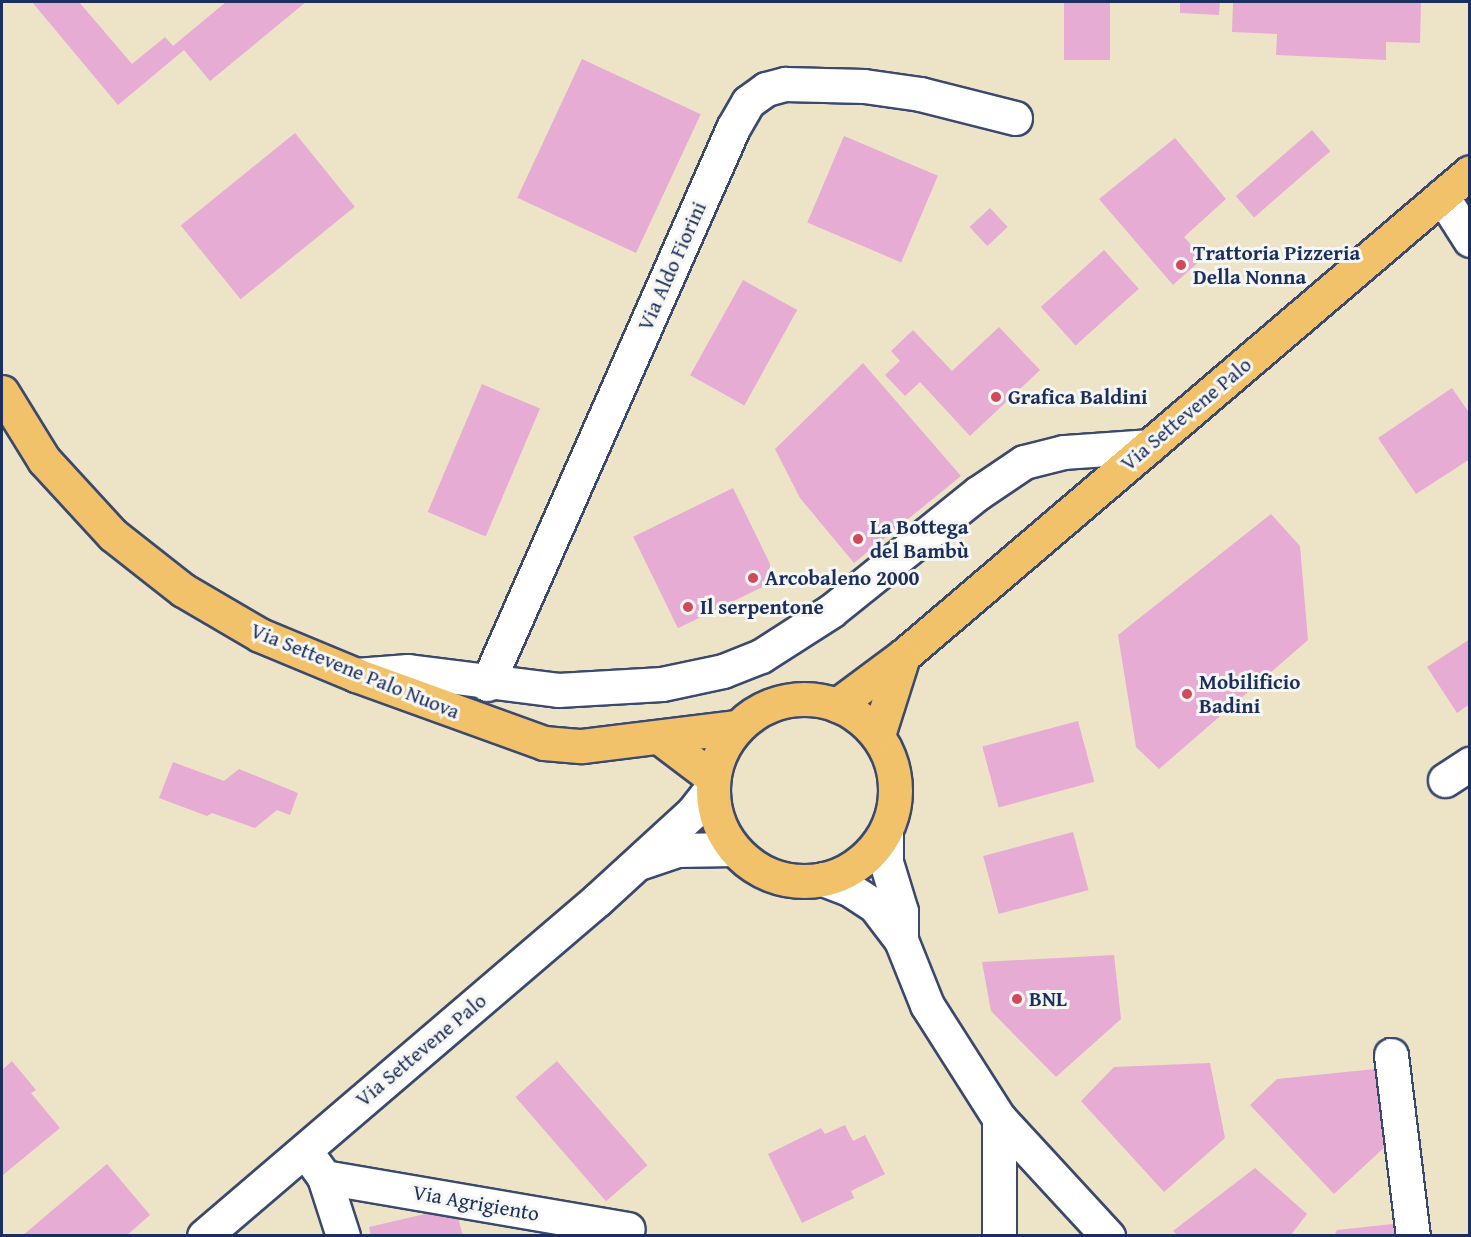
<!DOCTYPE html>
<html>
<head>
<meta charset="utf-8">
<style>
	body { margin:0 }
	#map { position:relative; width:1471px; height:1237px; overflow:hidden; background:#ede4c8; font-family:"Gentium Book Plus",serif }
	div>[style] { position:absolute }
	.building>* { inset:0; background:#e6acd3; transform-origin:0 0 }
	.roads { filter:drop-shadow(2px 0 #3a4a6e) drop-shadow(-2px 0 #3a4a6e) drop-shadow(0 2px #3a4a6e) drop-shadow(0 -2px #3a4a6e) }
	.minor>* { height:33px; margin:-16.5px; padding:0 16.5px; transform-origin:16.5px; border-radius:16.5px; background:#fff }
	.major>* { height:33px; margin:-16.5px; padding:0 16.5px; transform-origin:16.5px; border-radius:16.5px; background:#f2c26a }
	.major>.ring { margin:-16.5px; padding:0; box-sizing:content-box; background:none; border:33px solid #f2c26a; border-radius:50% }
	.dots>* { width:16px; height:16px; translate:-50% -50%; box-sizing:border-box; border:3px solid #f6f6f2; border-radius:50% }
	span { translate:-50% -50%; white-space:nowrap; text-align:center; line-height:1.15; -webkit-text-stroke:6px #f6f6f2; paint-order:stroke }
	.poi-label { font-size:21px; color:#1b2f5e; font-weight:700 }
	.left { translate:0 -50%; text-align:left }
	.street-label { font-size:21px; color:#1b2f5e }
	.frame { position:absolute; inset:0; border:3px solid #1b2f5e; pointer-events:none }
</style>
</head>
<body>
<div id="map">
	<div class="building">
		<div style="clip-path:polygon(32px 2px,79px 2px,132px 64px,165px 37px,173px 46px,226px 2px,306px 2px,210px 81px,184px 50px,118px 105px)"></div>
		<div style="left:1064px;top:2px;width:46px;height:58px"></div>
		<div style="clip-path:polygon(1180px 2px,1220px 2px,1219px 15px,1180px 13px)"></div>
		<div style="clip-path:polygon(1233px 2px,1421px 2px,1420px 43px,1386px 42px,1386px 60px,1276px 55px,1277px 34px,1232px 32px)"></div>
		<div style="left:582px;top:59px;width:131px;height:153px;rotate:25deg"></div>
		<div style="left:1312px;top:130px;width:28px;height:101px;rotate:49deg"></div>
		<div style="left:295px;top:133px;width:95px;height:147px;rotate:51deg"></div>
		<div style="left:844px;top:136px;width:102px;height:94px;rotate:23deg"></div>
		<div style="clip-path:polygon(1175px 138px,1226px 199px,1184px 237px,1203px 258px,1173px 285px,1099px 199px)"></div>
		<div style="left:990px;top:208px;width:26px;height:28px;rotate:47deg"></div>
		<div style="left:1104px;top:250px;width:52px;height:85px;rotate:48deg"></div>
		<div style="left:743px;top:280px;width:62px;height:109px;rotate:29deg"></div>
		<div style="clip-path:polygon(999px 327px,1040px 370px,970px 436px,920px 382px,905px 396px,885px 375px,900px 361px,891px 351px,913px 330px,952px 371px)"></div>
		<div style="clip-path:polygon(863px 363px,961px 476px,854px 563px,800px 498px,775px 449px)"></div>
		<div style="left:482px;top:384px;width:63px;height:139px;rotate:23deg"></div>
		<div style="clip-path:polygon(1452px 388px,1470px 414px,1470px 459px,1416px 494px,1378px 438px)"></div>
		<div style="left:733px;top:488px;width:102px;height:111px;rotate:64deg"></div>
		<div style="clip-path:polygon(1271px 514px,1300px 546px,1308px 640px,1159px 769px,1136px 747px,1118px 635px)"></div>
		<div style="clip-path:polygon(1470px 639px,1470px 704px,1457px 713px,1427px 667px)"></div>
		<div style="left:1078px;top:721px;width:63px;height:99px;rotate:75deg"></div>
		<div style="clip-path:polygon(173px 762px,224px 781px,239px 769px,298px 793px,290px 815px,277px 810px,255px 828px,212px 813px,207px 816px,159px 798px)"></div>
		<div style="left:1073px;top:832px;width:60px;height:93px;rotate:75deg"></div>
		<div style="clip-path:polygon(1114px 955px,1121px 1019px,1056px 1077px,991px 1011px,982px 962px)"></div>
		<div style="clip-path:polygon(12px 1061px,36px 1090px,31px 1093px,60px 1128px,3px 1175px,2px 1070px)"></div>
		<div style="left:557px;top:1061px;width:138px;height:55px;rotate:49deg"></div>
		<div style="clip-path:polygon(1210px 1063px,1225px 1138px,1164px 1192px,1081px 1101px,1114px 1067px)"></div>
		<div style="clip-path:polygon(1375px 1069px,1388px 1144px,1334px 1194px,1250px 1105px,1277px 1079px)"></div>
		<div style="clip-path:polygon(845px 1125px,853px 1141px,865px 1135px,885px 1174px,851px 1191px,854px 1198px,802px 1223px,768px 1154px,821px 1128px,825px 1134px)"></div>
		<div style="clip-path:polygon(107px 1164px,150px 1215px,126px 1236px,22px 1236px)"></div>
		<div style="clip-path:polygon(1255px 1168px,1307px 1214px,1290px 1236px,1178px 1236px,1173px 1231px)"></div>
		<div style="clip-path:polygon(455px 1207px,463px 1236px,371px 1236px,369px 1227px)"></div>
		<div style="clip-path:polygon(1393px 1224px,1395px 1236px,1334px 1236px,1337px 1230px)"></div>
	</div>
	<div class="roads">
		<div class="minor">
			<div style="left:1442px;top:196px;width:52px;rotate:57.5deg"></div>
			<div style="left:356px;top:675px;width:52px;rotate:-4.4deg"></div>
			<div style="left:408px;top:671px;width:151px;rotate:7.2deg"></div>
			<div style="left:558px;top:690px;width:104px;rotate:-3.3deg"></div>
			<div style="left:662px;top:684px;width:62px;rotate:-12deg"></div>
			<div style="left:723px;top:671px;width:41px;rotate:-21.5deg"></div>
			<div style="left:761px;top:656px;width:83px;rotate:-32.7deg"></div>
			<div style="left:831px;top:611px;width:189px;rotate:-38.8deg"></div>
			<div style="left:978px;top:493px;width:55px;rotate:-34deg"></div>
			<div style="left:1024px;top:462px;width:41px;rotate:-14deg"></div>
			<div style="left:1064px;top:452px;width:85px;rotate:-4deg"></div>
			<div style="left:487px;top:684px;width:608px;rotate:-66.13deg"></div>
			<div style="left:733px;top:128px;width:30px;rotate:-60deg"></div>
			<div style="left:748px;top:102px;width:22px;rotate:-36deg"></div>
			<div style="left:766px;top:89px;width:20px;rotate:-15deg"></div>
			<div style="left:785px;top:84px;width:79px;rotate:1.5deg"></div>
			<div style="left:864px;top:86px;width:57px;rotate:8.1deg"></div>
			<div style="left:920px;top:94px;width:98px;rotate:14.2deg"></div>
			<div style="left:1445px;top:780px;width:30px;rotate:-33deg"></div>
			<div style="left:886px;top:832px;width:30px;rotate:90deg"></div>
			<div style="left:886px;top:862px;width:51px;rotate:73deg"></div>
			<div style="left:901px;top:911px;width:28px;rotate:90deg"></div>
			<div style="left:642px;top:862px;width:36px;rotate:-19deg"></div>
			<div style="left:676px;top:850px;width:58px;rotate:-1deg"></div>
			<div style="left:823px;top:879px;width:28px;rotate:21deg"></div>
			<div style="left:849px;top:889px;width:31px;rotate:33deg"></div>
			<div style="left:875px;top:906px;width:43px;rotate:52.6deg"></div>
			<div style="left:901px;top:940px;width:70px;rotate:68.2deg"></div>
			<div style="left:927px;top:1005px;width:134px;rotate:57.5deg"></div>
			<div style="left:999px;top:1118px;width:161px;rotate:47.3deg"></div>
			<div style="left:1391px;top:1055px;width:182px;rotate:83.1deg"></div>
			<div style="left:999px;top:1118px;width:118px;rotate:90deg"></div>
			<div style="left:314px;top:1163px;width:17px;rotate:54deg"></div>
			<div style="left:324px;top:1177px;width:62px;rotate:72.1deg"></div>
			<div style="left:324px;top:1177px;width:308px;rotate:9.7deg"></div>
			<div style="left:204px;top:1236px;width:517px;rotate:-40.53deg"></div>
			<div style="left:597px;top:900px;width:130px;rotate:-42.5deg"></div>
			<div style="left:693px;top:812px;width:31px;rotate:-52deg"></div>
		</div>
		<div class="major">
			<div style="left:2px;top:392px;width:80px;rotate:58.3deg"></div>
			<div style="left:44px;top:460px;width:102px;rotate:47.4deg"></div>
			<div style="left:113px;top:535px;width:89px;rotate:38.2deg"></div>
			<div style="left:183px;top:590px;width:89px;rotate:30.3deg"></div>
			<div style="left:260px;top:635px;width:104px;rotate:22.6deg"></div>
			<div style="left:356px;top:675px;width:200px;rotate:19.9deg"></div>
			<div style="left:544px;top:743px;width:38px;rotate:5deg"></div>
			<div style="left:582px;top:746px;width:156px;rotate:-7deg"></div>
			<div class="ring" style="left:713px;top:699px;width:149px;height:149px"></div>
			<div style="left:837px;top:705px;width:82px;rotate:-36.6deg"></div>
			<div style="left:903px;top:656px;width:745px;rotate:-40.48deg"></div>
			<div style="left:878px;top:735px;width:83px;rotate:-72.4deg"></div>
			<div style="left:659px;top:737px;width:68px;rotate:37.2deg"></div>
		</div>
	</div>
	<div class="dots">
		<div style="left:1181px;top:265px;background:#d1495b"></div>
		<div style="left:996px;top:397px;background:#d1495b"></div>
		<div style="left:858px;top:539px;background:#d1495b"></div>
		<div style="left:753px;top:578px;background:#d1495b"></div>
		<div style="left:688px;top:607px;background:#d1495b"></div>
		<div style="left:1187px;top:694px;background:#d1495b"></div>
		<div style="left:1017px;top:999px;background:#d1495b"></div>
	</div>
	<div class="poi-label">
		<span class="left" style="left:1193px;top:265px">Trattoria Pizzeria<br>Della Nonna</span>
		<span class="left" style="left:1008px;top:397px">Grafica Baldini</span>
		<span class="left" style="left:870px;top:539px">La Bottega<br>del Bambù</span>
		<span class="left" style="left:765px;top:578px">Arcobaleno 2000</span>
		<span class="left" style="left:700px;top:607px">Il serpentone</span>
		<span class="left" style="left:1199px;top:694px">Mobilificio<br>Badini</span>
		<span class="left" style="left:1029px;top:999px">BNL</span>
	</div>
	<div class="street-label">
		<span style="left:672px;top:266px;rotate:-66deg">Via Aldo Fiorini</span>
		<span style="left:1186px;top:414px;rotate:-40deg">Via Settevene Palo</span>
		<span style="left:355px;top:671px;rotate:22deg">Via Settevene Palo Nuova</span>
		<span style="left:421px;top:1050px;rotate:-40deg">Via Settevene Palo</span>
		<span style="left:476px;top:1203px;rotate:10deg">Via Agrigiento</span>
	</div>
	<div class="frame"></div>
</div>
</body>
</html>
